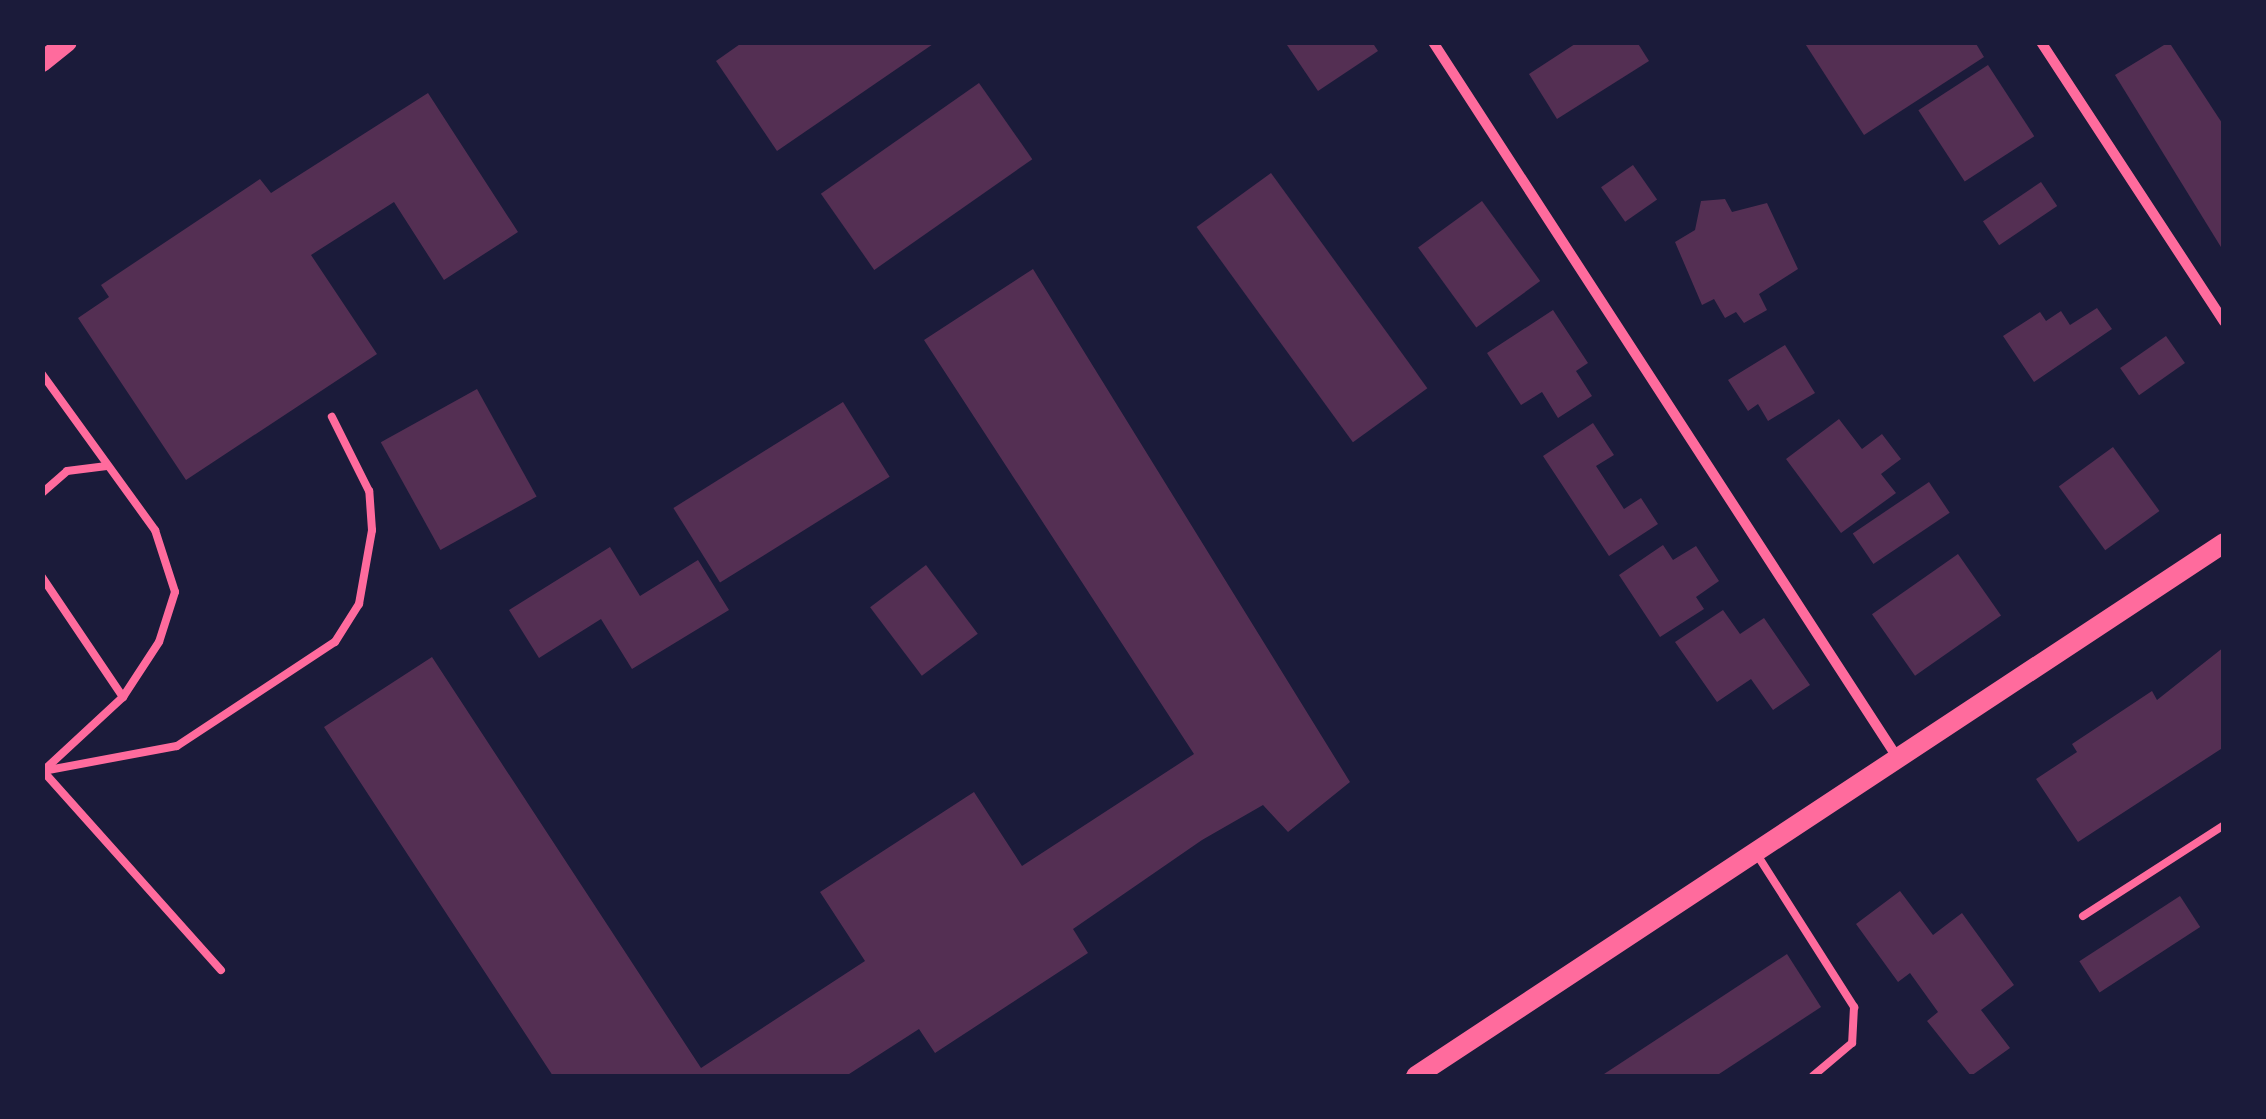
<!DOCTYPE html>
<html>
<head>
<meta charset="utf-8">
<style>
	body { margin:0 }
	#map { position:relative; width:2266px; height:1119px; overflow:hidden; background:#1b1b3a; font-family:"Zilla Slab",serif }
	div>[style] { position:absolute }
	.building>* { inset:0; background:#542f53; transform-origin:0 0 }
	.service>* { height:8px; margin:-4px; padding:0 4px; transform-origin:4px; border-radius:4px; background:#ff6b9d }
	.minor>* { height:10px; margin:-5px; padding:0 5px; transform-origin:5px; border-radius:5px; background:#ff6b9d }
	.secondary>* { height:20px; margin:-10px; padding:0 10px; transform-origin:10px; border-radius:10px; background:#ff6b9d }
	span { translate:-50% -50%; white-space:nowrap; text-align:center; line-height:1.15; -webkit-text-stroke:8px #1b1b3a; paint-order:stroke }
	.frame { position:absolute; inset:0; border:45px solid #1b1b3a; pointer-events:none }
</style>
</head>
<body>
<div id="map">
	<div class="building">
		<div style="clip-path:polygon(743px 42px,936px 42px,777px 151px,716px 61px)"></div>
		<div style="clip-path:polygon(1285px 42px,1372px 42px,1378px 51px,1318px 91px)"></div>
		<div style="clip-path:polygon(1578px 42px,1637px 42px,1649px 61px,1557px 119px,1529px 74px)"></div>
		<div style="clip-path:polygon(1804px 42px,1975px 42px,1984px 57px,1864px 135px)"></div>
		<div style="clip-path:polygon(2169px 42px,2224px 126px,2224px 252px,2115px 75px)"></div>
		<div style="left:1988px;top:65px;width:85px;height:83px;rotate:57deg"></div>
		<div style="left:979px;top:83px;width:93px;height:193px;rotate:55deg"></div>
		<div style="clip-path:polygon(428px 93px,518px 232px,444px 280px,394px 202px,311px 255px,377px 354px,186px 480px,78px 318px,109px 297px,101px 285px,260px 179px,271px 193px)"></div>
		<div style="left:1633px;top:165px;width:42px;height:39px;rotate:55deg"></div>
		<div style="left:1271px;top:173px;width:266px;height:92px;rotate:54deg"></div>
		<div style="left:2041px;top:182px;width:29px;height:70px;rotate:56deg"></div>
		<div style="clip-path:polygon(1725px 199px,1732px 212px,1767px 203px,1798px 269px,1759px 294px,1767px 310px,1744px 323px,1736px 312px,1725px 318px,1714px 299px,1702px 305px,1675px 242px,1695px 230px,1701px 201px)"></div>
		<div style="left:1482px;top:201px;width:99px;height:79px;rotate:54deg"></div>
		<div style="clip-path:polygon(1033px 269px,1350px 782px,1288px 832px,1263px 805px,1202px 840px,1073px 929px,1088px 953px,935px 1053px,919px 1029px,846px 1076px,553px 1076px,324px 727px,432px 657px,701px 1068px,865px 961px,820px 892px,974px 792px,1022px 866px,1194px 754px,924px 340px)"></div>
		<div style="clip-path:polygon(2097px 308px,2112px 329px,2034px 382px,2003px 336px,2040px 312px,2046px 321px,2061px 311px,2070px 325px)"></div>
		<div style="clip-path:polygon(1553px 310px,1588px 363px,1576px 371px,1592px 396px,1558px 418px,1542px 392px,1521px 405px,1487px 353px)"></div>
		<div style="left:2166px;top:336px;width:33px;height:56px;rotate:55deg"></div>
		<div style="clip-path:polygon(1785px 345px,1815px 393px,1768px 421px,1758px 404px,1748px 411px,1728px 380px)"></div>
		<div style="left:477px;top:389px;width:123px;height:110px;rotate:61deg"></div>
		<div style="left:843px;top:402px;width:88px;height:200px;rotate:58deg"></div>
		<div style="clip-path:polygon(1839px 419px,1862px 449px,1882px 434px,1901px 459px,1881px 474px,1896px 493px,1841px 533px,1786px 459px)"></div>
		<div style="clip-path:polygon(1593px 423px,1614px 455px,1596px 466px,1624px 509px,1641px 498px,1658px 524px,1609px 556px,1543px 456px)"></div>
		<div style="left:2113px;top:447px;width:79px;height:67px;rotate:54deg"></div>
		<div style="left:1929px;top:482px;width:37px;height:92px;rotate:56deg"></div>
		<div style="clip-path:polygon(1663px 545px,1673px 560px,1696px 546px,1719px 581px,1696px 597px,1704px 609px,1660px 637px,1619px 575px)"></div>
		<div style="clip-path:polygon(610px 547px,640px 596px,698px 560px,729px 610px,632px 669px,601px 619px,539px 658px,509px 610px)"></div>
		<div style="left:1958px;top:554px;width:75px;height:105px;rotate:55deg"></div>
		<div style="left:926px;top:565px;width:86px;height:70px;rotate:53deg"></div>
		<div style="clip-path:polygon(1723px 610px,1740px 634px,1764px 618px,1810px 685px,1773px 710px,1751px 679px,1717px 702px,1675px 642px)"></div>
		<div style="clip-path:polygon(2224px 647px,2224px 747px,2078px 842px,2036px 779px,2077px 752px,2072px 744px,2152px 691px,2157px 700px)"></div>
		<div style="clip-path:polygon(1900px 891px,1933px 935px,1962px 913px,2014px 985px,1981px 1010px,2010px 1048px,1971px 1076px,1927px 1021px,1938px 1012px,1910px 973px,1898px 982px,1856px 924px)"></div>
		<div style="left:2180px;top:896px;width:37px;height:120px;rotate:57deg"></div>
		<div style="clip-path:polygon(1787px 954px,1821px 1007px,1716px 1076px,1601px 1076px)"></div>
	</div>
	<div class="service">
		<div style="left:42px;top:374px;width:193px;rotate:54.1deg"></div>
		<div style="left:155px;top:530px;width:65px;rotate:72.1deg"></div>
		<div style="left:175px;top:592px;width:52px;rotate:107.7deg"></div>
		<div style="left:159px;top:642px;width:66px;rotate:123.2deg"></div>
		<div style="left:123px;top:697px;width:110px;rotate:137.2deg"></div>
		<div style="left:42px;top:493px;width:33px;rotate:-41deg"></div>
		<div style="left:67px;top:471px;width:40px;rotate:-7.1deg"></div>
		<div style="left:42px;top:577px;width:145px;rotate:56deg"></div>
		<div style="left:43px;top:771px;width:136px;rotate:-10.6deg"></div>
		<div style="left:177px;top:746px;width:189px;rotate:-33.4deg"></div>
		<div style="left:335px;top:642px;width:45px;rotate:-57.7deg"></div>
		<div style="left:359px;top:604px;width:75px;rotate:-80deg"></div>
		<div style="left:372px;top:530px;width:39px;rotate:-94deg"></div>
		<div style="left:369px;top:491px;width:83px;rotate:-116.6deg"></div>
		<div style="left:43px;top:771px;width:267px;rotate:48.2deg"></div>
		<div style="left:1756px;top:853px;width:183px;rotate:57.5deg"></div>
		<div style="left:1854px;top:1007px;width:36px;rotate:93deg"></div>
		<div style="left:1852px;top:1043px;width:51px;rotate:139.8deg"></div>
		<div style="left:2083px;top:916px;width:168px;rotate:-32.8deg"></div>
	</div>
	<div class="minor">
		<div style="left:1433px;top:42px;width:852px;rotate:57.02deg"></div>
		<div style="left:2041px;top:42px;width:334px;rotate:56.8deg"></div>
	</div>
	<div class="secondary">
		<div style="left:42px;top:62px;width:32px;rotate:-39deg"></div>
		<div style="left:1416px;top:1076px;width:968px;rotate:-33.41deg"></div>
	</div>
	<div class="frame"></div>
</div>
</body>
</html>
